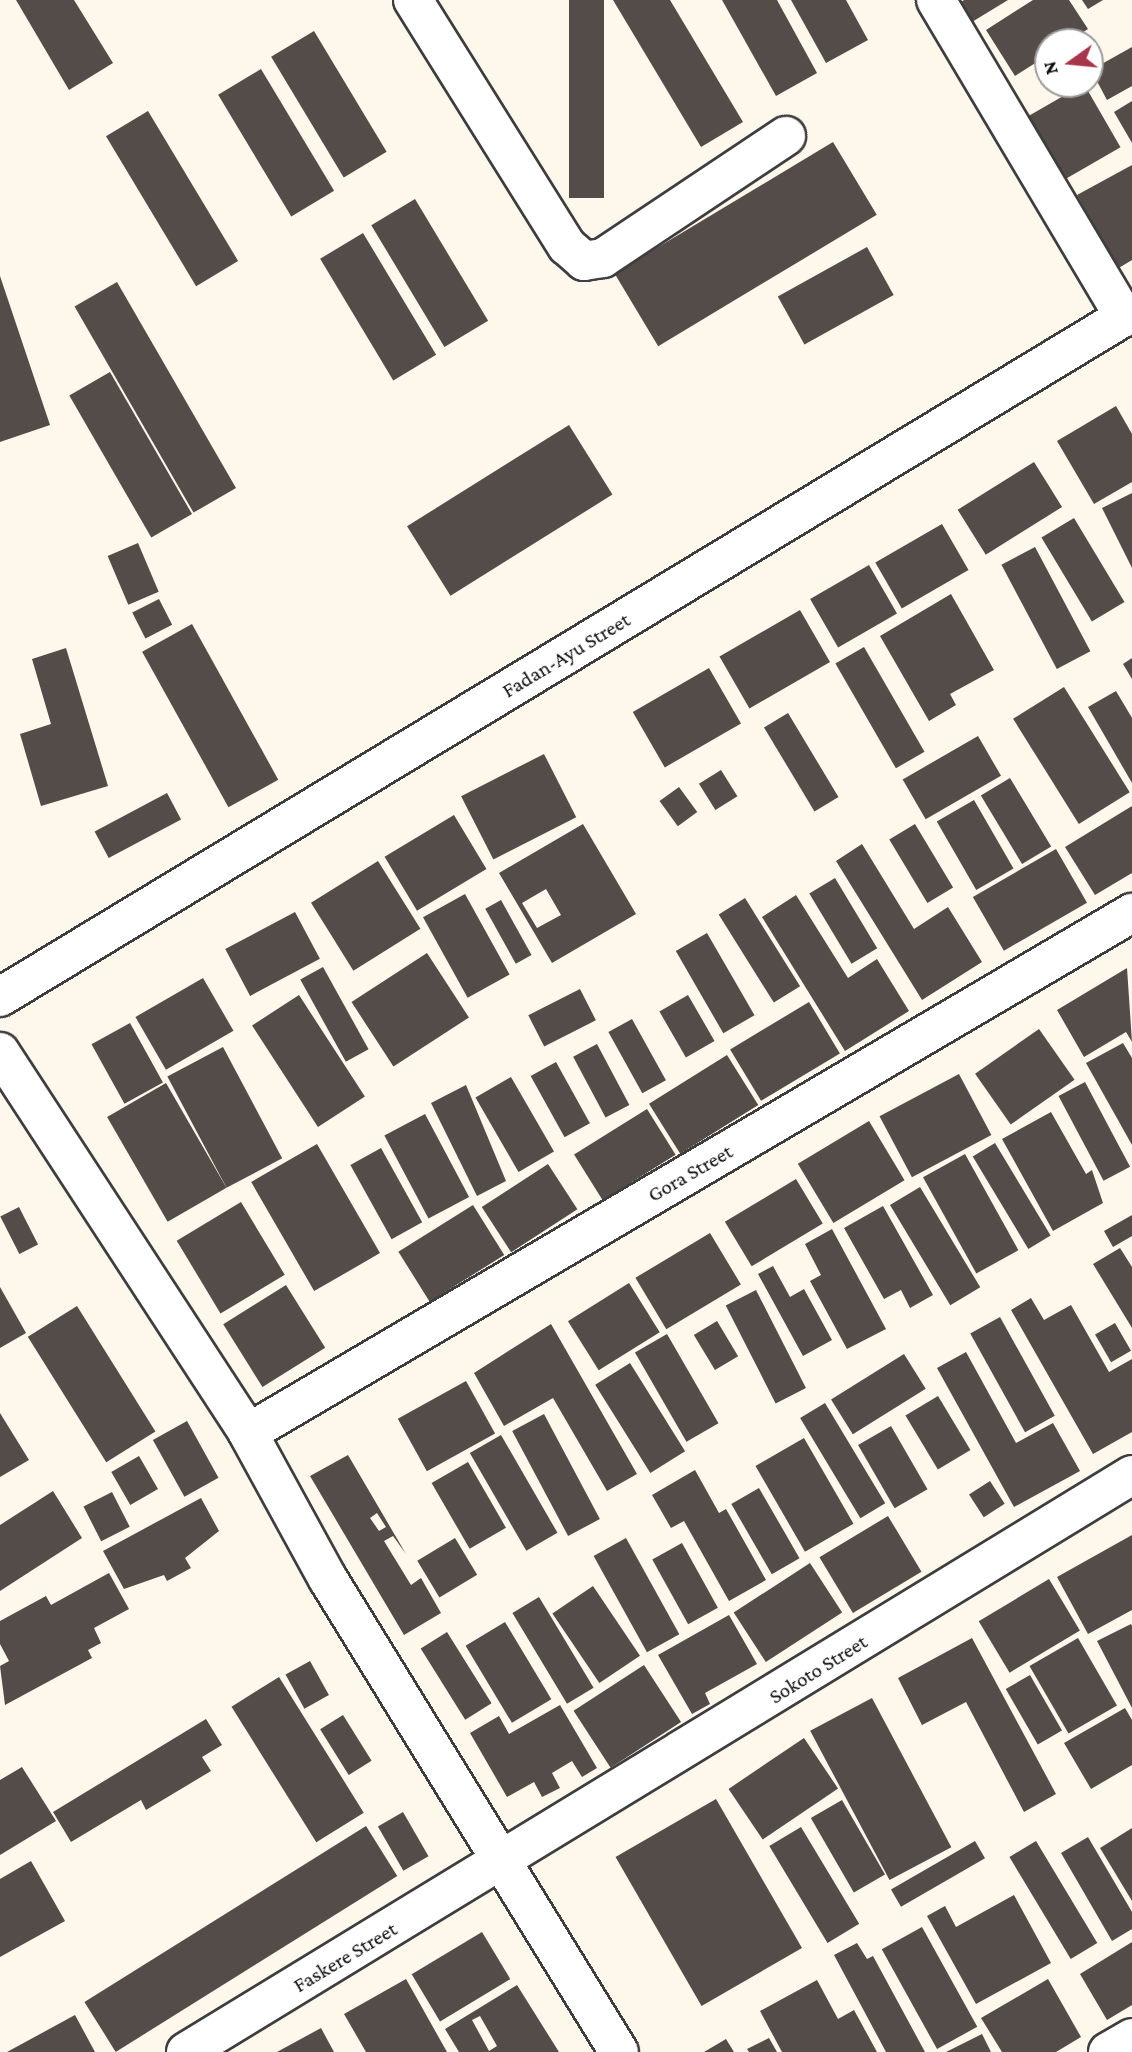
<!DOCTYPE html>
<html>
<head>
<meta charset="utf-8">
<style>
	body { margin:0 }
	#map { position:relative; width:1132px; height:2052px; overflow:hidden; background:#fdf7ec; font-family:"Crimson Pro",serif }
	div>[style] { position:absolute }
	.building>* { inset:0; background:#534c49; transform-origin:0 0 }
	.roads { filter:drop-shadow(2px 0 #3e3e3e) drop-shadow(-2px 0 #3e3e3e) drop-shadow(0 2px #3e3e3e) drop-shadow(0 -2px #3e3e3e) }
	.minor>* { height:38px; margin:-19px; padding:0 19px; transform-origin:19px; border-radius:19px; background:#fff }
	span { translate:-50% -50%; white-space:nowrap; text-align:center; line-height:1.15; -webkit-text-stroke:7px #fff; paint-order:stroke }
	.street-label { font-size:21px; color:#0b0b0b }
	.north { position:absolute; left:1034px; top:28px; width:70px; height:70px; box-sizing:border-box; background:#fff; border:2px solid #9d9d9d; border-radius:50%; rotate:255deg; font-size:19px; font-weight:700; line-height:28px; text-align:center; color:#0b0b0b }
	.north::after { content:''; display:block; margin:auto; width:24px; height:32px; background:#a9354b; clip-path:polygon(50% 0,100% 100%,50% 72%,0 100%) }
</style>
</head>
<body>
<div id="map">
	<div class="building">
		<div style="clip-path:polygon(16px 0,74px 0,113px 63px,69px 90px)"></div>
		<div style="left:569px;top:0;width:35px;height:198px"></div>
		<div style="clip-path:polygon(613px 0,670px 0,743px 122px,701px 147px)"></div>
		<div style="clip-path:polygon(722px 0,777px 0,817px 73px,776px 96px)"></div>
		<div style="clip-path:polygon(791px 0,846px 0,868px 40px,826px 63px)"></div>
		<div style="clip-path:polygon(964px 0,1008px 0,967px 25px,955px 6px)"></div>
		<div style="clip-path:polygon(1033px 0,1069px 0,1088px 29px,1068px 42px,1048px 42px,1048px 55px,1015px 76px,986px 30px)"></div>
		<div style="clip-path:polygon(1082px 0,1103px 0,1088px 9px)"></div>
		<div style="left:314px;top:31px;width:141px;height:50px;rotate:59deg"></div>
		<div style="clip-path:polygon(1132px 47px,1132px 86px,1107px 100px,1091px 70px)"></div>
		<div style="left:261px;top:69px;width:142px;height:50px;rotate:59deg"></div>
		<div style="left:1084px;top:84px;width:73px;height:65px;rotate:60deg"></div>
		<div style="clip-path:polygon(1132px 101px,1132px 143px,1114px 112px)"></div>
		<div style="left:148px;top:111px;width:175px;height:49px;rotate:59deg"></div>
		<div style="left:833px;top:142px;width:85px;height:255px;rotate:59deg"></div>
		<div style="clip-path:polygon(1132px 165px,1132px 260px,1117px 269px,1077px 195px)"></div>
		<div style="left:415px;top:199px;width:142px;height:51px;rotate:59deg"></div>
		<div style="left:363px;top:233px;width:142px;height:50px;rotate:59deg"></div>
		<div style="left:867px;top:247px;width:55px;height:102px;rotate:61deg"></div>
		<div style="clip-path:polygon(0 276px,50px 425px,0 442px)"></div>
		<div style="left:117px;top:282px;width:238px;height:49px;rotate:60deg"></div>
		<div style="left:110px;top:372px;width:164px;height:47px;rotate:60deg"></div>
		<div style="clip-path:polygon(1116px 406px,1132px 434px,1132px 482px,1094px 504px,1057px 441px)"></div>
		<div style="left:569px;top:425px;width:82px;height:191px;rotate:58deg"></div>
		<div style="left:1034px;top:462px;width:53px;height:90px;rotate:58deg"></div>
		<div style="clip-path:polygon(1132px 493px,1132px 568px,1102px 508px)"></div>
		<div style="left:1074px;top:518px;width:98px;height:38px;rotate:59deg"></div>
		<div style="left:942px;top:524px;width:53px;height:77px;rotate:60deg"></div>
		<div style="left:138px;top:543px;width:53px;height:33px;rotate:67deg"></div>
		<div style="left:1035px;top:547px;width:118px;height:38px;rotate:62deg"></div>
		<div style="left:869px;top:565px;width:56px;height:68px;rotate:60deg"></div>
		<div style="clip-path:polygon(951px 594px,994px 670px,950px 694px,956px 705px,929px 721px,880px 636px)"></div>
		<div style="left:159px;top:599px;width:29px;height:30px;rotate:63deg"></div>
		<div style="left:800px;top:610px;width:60px;height:93px;rotate:60deg"></div>
		<div style="left:192px;top:624px;width:178px;height:57px;rotate:61deg"></div>
		<div style="left:864px;top:647px;width:121px;height:33px;rotate:60deg"></div>
		<div style="clip-path:polygon(66px 648px,108px 786px,41px 806px,20px 734px,51px 724px,32px 659px)"></div>
		<div style="clip-path:polygon(1132px 658px,1132px 679px,1123px 664px)"></div>
		<div style="left:709px;top:668px;width:64px;height:88px;rotate:60deg"></div>
		<div style="left:1064px;top:687px;width:124px;height:60px;rotate:58deg"></div>
		<div style="clip-path:polygon(1116px 691px,1132px 718px,1132px 783px,1088px 707px)"></div>
		<div style="left:788px;top:713px;width:98px;height:28px;rotate:59deg"></div>
		<div style="left:978px;top:736px;width:46px;height:87px;rotate:60deg"></div>
		<div style="left:544px;top:754px;width:71px;height:93px;rotate:63deg"></div>
		<div style="left:721px;top:770px;width:31px;height:26px;rotate:58deg"></div>
		<div style="left:1010px;top:778px;width:80px;height:34px;rotate:59deg"></div>
		<div style="left:679px;top:787px;width:31px;height:24px;rotate:54deg"></div>
		<div style="left:167px;top:793px;width:30px;height:82px;rotate:62deg"></div>
		<div style="left:974px;top:800px;width:79px;height:43px;rotate:60deg"></div>
		<div style="clip-path:polygon(1132px 806px,1132px 873px,1095px 895px,1065px 847px)"></div>
		<div style="left:454px;top:815px;width:63px;height:81px;rotate:59deg"></div>
		<div style="clip-path:polygon(evenodd,583px 824px,636px 914px,552px 963px,499px 873px,583px 824px,546px 889px,561px 915px,537px 928px,522px 903px,546px 889px)"></div>
		<div style="left:915px;top:824px;width:74px;height:30px;rotate:59deg"></div>
		<div style="clip-path:polygon(862px 844px,914px 929px,948px 907px,982px 962px,922px 1000px,836px 861px)"></div>
		<div style="left:1056px;top:849px;width:62px;height:96px;rotate:60deg"></div>
		<div style="left:378px;top:861px;width:80px;height:79px;rotate:58deg"></div>
		<div style="left:835px;top:878px;width:82px;height:30px;rotate:59deg"></div>
		<div style="left:465px;top:894px;width:92px;height:48px;rotate:61deg"></div>
		<div style="clip-path:polygon(796px 895px,848px 978px,877px 959px,909px 1011px,845px 1051px,762px 917px)"></div>
		<div style="left:745px;top:898px;width:104px;height:31px;rotate:58deg"></div>
		<div style="left:501px;top:900px;width:63px;height:18px;rotate:61deg"></div>
		<div style="left:295px;top:912px;width:53px;height:79px;rotate:62deg"></div>
		<div style="left:707px;top:933px;width:95px;height:36px;rotate:60deg"></div>
		<div style="left:427px;top:953px;width:77px;height:90px;rotate:57deg"></div>
		<div style="left:323px;top:967px;width:94px;height:26px;rotate:61deg"></div>
		<div style="clip-path:polygon(1127px 968px,1132px 1042px,1126px 1032px,1084px 1057px,1057px 1010px)"></div>
		<div style="left:203px;top:978px;width:61px;height:78px;rotate:60deg"></div>
		<div style="left:580px;top:989px;width:35px;height:58px;rotate:63deg"></div>
		<div style="left:299px;top:995px;width:121px;height:56px;rotate:57deg"></div>
		<div style="left:688px;top:995px;width:53px;height:33px;rotate:60deg"></div>
		<div style="left:809px;top:1002px;width:60px;height:92px;rotate:59deg"></div>
		<div style="left:632px;top:1019px;width:70px;height:27px;rotate:61deg"></div>
		<div style="left:130px;top:1023px;width:68px;height:44px;rotate:61deg"></div>
		<div style="left:1039px;top:1029px;width:62px;height:78px;rotate:55deg"></div>
		<div style="clip-path:polygon(1123px 1043px,1132px 1058px,1132px 1145px,1086px 1063px)"></div>
		<div style="left:597px;top:1044px;width:69px;height:27px;rotate:62deg"></div>
		<div style="left:223px;top:1047px;width:126px;height:63px;rotate:62deg"></div>
		<div style="left:727px;top:1055px;width:59px;height:92px;rotate:58deg"></div>
		<div style="left:556px;top:1062px;width:70px;height:29px;rotate:61deg"></div>
		<div style="left:959px;top:1074px;width:69px;height:90px;rotate:62deg"></div>
		<div style="left:511px;top:1077px;width:86px;height:41px;rotate:60deg"></div>
		<div style="left:1085px;top:1082px;width:96px;height:30px;rotate:62deg"></div>
		<div style="left:166px;top:1083px;width:121px;height:68px;rotate:60deg"></div>
		<div style="clip-path:polygon(466px 1085px,506px 1181px,477px 1196px,431px 1103px)"></div>
		<div style="left:647px;top:1109px;width:54px;height:86px;rotate:58deg"></div>
		<div style="clip-path:polygon(1051px 1112px,1086px 1174px,1092px 1170px,1103px 1203px,1053px 1231px,1002px 1139px)"></div>
		<div style="left:425px;top:1114px;width:94px;height:46px;rotate:62deg"></div>
		<div style="left:869px;top:1121px;width:69px;height:83px;rotate:59deg"></div>
		<div style="left:995px;top:1143px;width:108px;height:26px;rotate:59deg"></div>
		<div style="left:317px;top:1144px;width:126px;height:76px;rotate:60deg"></div>
		<div style="left:381px;top:1148px;width:85px;height:35px;rotate:61deg"></div>
		<div style="left:965px;top:1154px;width:110px;height:48px;rotate:61deg"></div>
		<div style="left:548px;top:1164px;width:54px;height:79px;rotate:57deg"></div>
		<div style="left:796px;top:1179px;width:52px;height:83px;rotate:59deg"></div>
		<div style="left:920px;top:1187px;width:117px;height:35px;rotate:59deg"></div>
		<div style="left:241px;top:1202px;width:85px;height:75px;rotate:59deg"></div>
		<div style="left:473px;top:1205px;width:59px;height:88px;rotate:58deg"></div>
		<div style="clip-path:polygon(883px 1206px,933px 1295px,910px 1308px,901px 1290px,884px 1299px,844px 1228px)"></div>
		<div style="left:19px;top:1207px;width:42px;height:21px;rotate:63deg"></div>
		<div style="clip-path:polygon(1132px 1215px,1132px 1236px,1113px 1247px,1104px 1231px)"></div>
		<div style="clip-path:polygon(832px 1229px,886px 1329px,847px 1349px,810px 1281px,821px 1275px,805px 1244px)"></div>
		<div style="left:710px;top:1233px;width:60px;height:87px;rotate:59deg"></div>
		<div style="clip-path:polygon(1120px 1248px,1132px 1267px,1132px 1328px,1093px 1264px)"></div>
		<div style="clip-path:polygon(773px 1266px,790px 1297px,804px 1289px,832px 1340px,803px 1356px,758px 1274px)"></div>
		<div style="left:629px;top:1283px;width:58px;height:72px;rotate:58deg"></div>
		<div style="left:286px;top:1285px;width:74px;height:74px;rotate:58deg"></div>
		<div style="clip-path:polygon(0 1287px,26px 1333px,0 1348px)"></div>
		<div style="left:756px;top:1290px;width:110px;height:34px;rotate:63deg"></div>
		<div style="clip-path:polygon(1031px 1298px,1044px 1320px,1071px 1305px,1109px 1372px,1132px 1359px,1132px 1432px,1093px 1454px,1011px 1310px)"></div>
		<div style="left:77px;top:1306px;width:148px;height:58px;rotate:58deg"></div>
		<div style="left:1000px;top:1317px;width:113px;height:34px;rotate:61deg"></div>
		<div style="left:717px;top:1321px;width:41px;height:27px;rotate:59deg"></div>
		<div style="left:1115px;top:1323px;width:32px;height:23px;rotate:60deg"></div>
		<div style="clip-path:polygon(551px 1324px,637px 1474px,607px 1491px,553px 1398px,504px 1426px,474px 1373px)"></div>
		<div style="left:667px;top:1334px;width:103px;height:37px;rotate:60deg"></div>
		<div style="clip-path:polygon(966px 1352px,1016px 1443px,1053px 1423px,1080px 1471px,1014px 1507px,937px 1368px)"></div>
		<div style="left:904px;top:1354px;width:41px;height:86px;rotate:58deg"></div>
		<div style="left:630px;top:1363px;width:104px;height:41px;rotate:58deg"></div>
		<div style="left:466px;top:1381px;width:60px;height:78px;rotate:61deg"></div>
		<div style="left:938px;top:1396px;width:63px;height:38px;rotate:59deg"></div>
		<div style="left:825px;top:1403px;width:117px;height:29px;rotate:59deg"></div>
		<div style="clip-path:polygon(0 1413px,29px 1460px,0 1477px)"></div>
		<div style="left:544px;top:1414px;width:119px;height:36px;rotate:62deg"></div>
		<div style="left:187px;top:1421px;width:65px;height:39px;rotate:61deg"></div>
		<div style="left:891px;top:1426px;width:73px;height:38px;rotate:60deg"></div>
		<div style="left:501px;top:1435px;width:113px;height:36px;rotate:60deg"></div>
		<div style="left:804px;top:1438px;width:99px;height:56px;rotate:60deg"></div>
		<div style="clip-path:polygon(evenodd,348px 1455px,406px 1554px,393px 1536px,384px 1541px,411px 1585px,421px 1578px,441px 1613px,404px 1635px,310px 1476px,348px 1455px,377px 1513px,386px 1527px,379px 1531px,370px 1518px,377px 1513px)"></div>
		<div style="left:139px;top:1456px;width:38px;height:32px;rotate:60deg"></div>
		<div style="left:468px;top:1462px;width:76px;height:42px;rotate:60deg"></div>
		<div style="clip-path:polygon(695px 1470px,719px 1513px,726px 1509px,766px 1580px,729px 1601px,684px 1521px,671px 1528px,652px 1495px)"></div>
		<div style="left:990px;top:1481px;width:27px;height:25px;rotate:57deg"></div>
		<div style="left:759px;top:1488px;width:81px;height:32px;rotate:60deg"></div>
		<div style="clip-path:polygon(53px 1491px,82px 1538px,0 1591px,0 1525px)"></div>
		<div style="left:112px;top:1492px;width:39px;height:32px;rotate:63deg"></div>
		<div style="clip-path:polygon(201px 1498px,219px 1531px,185px 1558px,191px 1568px,167px 1581px,164px 1575px,124px 1589px,103px 1551px)"></div>
		<div style="left:888px;top:1516px;width:65px;height:80px;rotate:59deg"></div>
		<div style="clip-path:polygon(1132px 1535px,1132px 1610px,1088px 1634px,1057px 1577px)"></div>
		<div style="left:455px;top:1538px;width:43px;height:44px;rotate:59deg"></div>
		<div style="left:626px;top:1538px;width:110px;height:37px;rotate:61deg"></div>
		<div style="left:682px;top:1543px;width:74px;height:34px;rotate:61deg"></div>
		<div style="left:810px;top:1563px;width:59px;height:91px;rotate:57deg"></div>
		<div style="clip-path:polygon(109px 1573px,129px 1609px,94px 1628px,101px 1643px,88px 1650px,92px 1658px,5px 1705px,0 1666px,9px 1661px,0 1644px,0 1621px,46px 1596px,51px 1605px)"></div>
		<div style="left:1049px;top:1579px;width:60px;height:82px;rotate:59deg"></div>
		<div style="left:593px;top:1586px;width:84px;height:49px;rotate:56deg"></div>
		<div style="left:539px;top:1597px;width:106px;height:31px;rotate:59deg"></div>
		<div style="clip-path:polygon(729px 1615px,757px 1664px,705px 1693px,710px 1704px,692px 1714px,658px 1655px)"></div>
		<div style="left:505px;top:1622px;width:90px;height:46px;rotate:59deg"></div>
		<div style="clip-path:polygon(1131px 1624px,1132px 1626px,1132px 1708px,1097px 1641px)"></div>
		<div style="left:447px;top:1632px;width:84px;height:31px;rotate:58deg"></div>
		<div style="clip-path:polygon(972px 1638px,1056px 1794px,1024px 1812px,966px 1702px,922px 1725px,898px 1678px)"></div>
		<div style="left:1078px;top:1638px;width:78px;height:56px;rotate:60deg"></div>
		<div style="left:310px;top:1661px;width:39px;height:28px;rotate:61deg"></div>
		<div style="left:644px;top:1665px;width:68px;height:84px;rotate:57deg"></div>
		<div style="left:1030px;top:1675px;width:64px;height:28px;rotate:60deg"></div>
		<div style="left:279px;top:1677px;width:160px;height:56px;rotate:58deg"></div>
		<div style="left:872px;top:1698px;width:169px;height:70px;rotate:62deg"></div>
		<div style="clip-path:polygon(560px 1705px,597px 1768px,582px 1777px,572px 1761px,552px 1773px,560px 1788px,542px 1797px,534px 1782px,507px 1797px,470px 1733px,499px 1716px,509px 1734px)"></div>
		<div style="clip-path:polygon(1125px 1708px,1132px 1720px,1132px 1765px,1091px 1789px,1064px 1743px)"></div>
		<div style="left:343px;top:1715px;width:54px;height:27px;rotate:58deg"></div>
		<div style="clip-path:polygon(206px 1719px,222px 1745px,202px 1757px,211px 1771px,146px 1810px,141px 1800px,71px 1842px,53px 1812px)"></div>
		<div style="left:804px;top:1738px;width:61px;height:91px;rotate:56deg"></div>
		<div style="clip-path:polygon(22px 1767px,56px 1821px,0 1855px,0 1780px)"></div>
		<div style="left:716px;top:1799px;width:172px;height:116px;rotate:60deg"></div>
		<div style="left:842px;top:1800px;width:86px;height:36px;rotate:60deg"></div>
		<div style="left:403px;top:1812px;width:51px;height:29px;rotate:60deg"></div>
		<div style="left:366px;top:1826px;width:59px;height:332px;rotate:58deg"></div>
		<div style="left:801px;top:1827px;width:113px;height:37px;rotate:59deg"></div>
		<div style="clip-path:polygon(1132px 1828px,1132px 1901px,1100px 1848px)"></div>
		<div style="clip-path:polygon(1088px 1837px,1132px 1912px,1132px 1929px,1112px 1941px,1061px 1853px)"></div>
		<div style="left:975px;top:1841px;width:20px;height:97px;rotate:60deg"></div>
		<div style="left:1036px;top:1841px;width:119px;height:31px;rotate:59deg"></div>
		<div style="clip-path:polygon(31px 1861px,65px 1921px,0 1957px,0 1879px)"></div>
		<div style="clip-path:polygon(1014px 1895px,1051px 1963px,976px 2004px,927px 1916px,945px 1906px,956px 1927px)"></div>
		<div style="left:922px;top:1927px;width:114px;height:46px;rotate:61deg"></div>
		<div style="left:482px;top:1932px;width:55px;height:82px;rotate:59deg"></div>
		<div style="clip-path:polygon(1132px 1942px,1132px 2005px,1107px 2020px,1080px 1974px)"></div>
		<div style="clip-path:polygon(857px 1943px,867px 1959px,873px 1956px,925px 2052px,886px 2052px,834px 1955px)"></div>
		<div style="clip-path:polygon(406px 1979px,447px 2052px,366px 2052px,344px 2014px)"></div>
		<div style="clip-path:polygon(1048px 1979px,1081px 2037px,1056px 2052px,1002px 2052px,981px 2018px)"></div>
		<div style="clip-path:polygon(817px 1980px,838px 2019px,854px 2010px,877px 2052px,782px 2052px,760px 2011px)"></div>
		<div style="clip-path:polygon(evenodd,517px 1985px,559px 2052px,459px 2052px,445px 2029px,517px 1985px,480px 2016px,497px 2046px,489px 2051px,472px 2020px,480px 2016px)"></div>
		<div style="clip-path:polygon(75px 2015px,95px 2052px,7px 2052px)"></div>
		<div style="clip-path:polygon(321px 2028px,334px 2052px,277px 2052px)"></div>
		<div style="clip-path:polygon(982px 2034px,991px 2052px,946px 2052px)"></div>
		<div style="clip-path:polygon(769px 2038px,777px 2052px,749px 2052px,747px 2049px)"></div>
		<div style="clip-path:polygon(726px 2039px,734px 2052px,704px 2052px)"></div>
	</div>
	<div class="roads">
		<div class="minor">
			<div style="left:413px;top:0;width:290px;rotate:58deg"></div>
			<div style="left:567px;top:246px;width:23px;rotate:41deg"></div>
			<div style="left:584px;top:261px;width:19px;rotate:-9deg"></div>
			<div style="left:603px;top:258px;width:220px;rotate:-33.7deg"></div>
			<div style="left:936px;top:0;width:369px;rotate:59.3deg"></div>
			<div style="left:0;top:997px;width:1323px;rotate:-31.18deg"></div>
			<div style="left:0;top:1052px;width:455px;rotate:56.9deg"></div>
			<div style="left:248px;top:1433px;width:166px;rotate:61.3deg"></div>
			<div style="left:328px;top:1579px;width:555px;rotate:58.4deg"></div>
			<div style="left:248px;top:1433px;width:1026px;rotate:-30.47deg"></div>
			<div style="left:186px;top:2052px;width:1108px;rotate:-31.38deg"></div>
			<div style="left:1108px;top:2052px;width:28px;rotate:-30deg"></div>
		</div>
	</div>
	<div class="street-label">
		<span style="left:566px;top:655px;rotate:-31deg">Fadan-Ayu Street</span>
		<span style="left:690px;top:1173px;rotate:-30deg">Gora Street</span>
		<span style="left:818px;top:1669px;rotate:-32deg">Sokoto Street</span>
		<span style="left:345px;top:1957px;rotate:-31deg">Faskere Street</span>
	</div>
	<div class="north">N</div>
</div>
</body>
</html>
